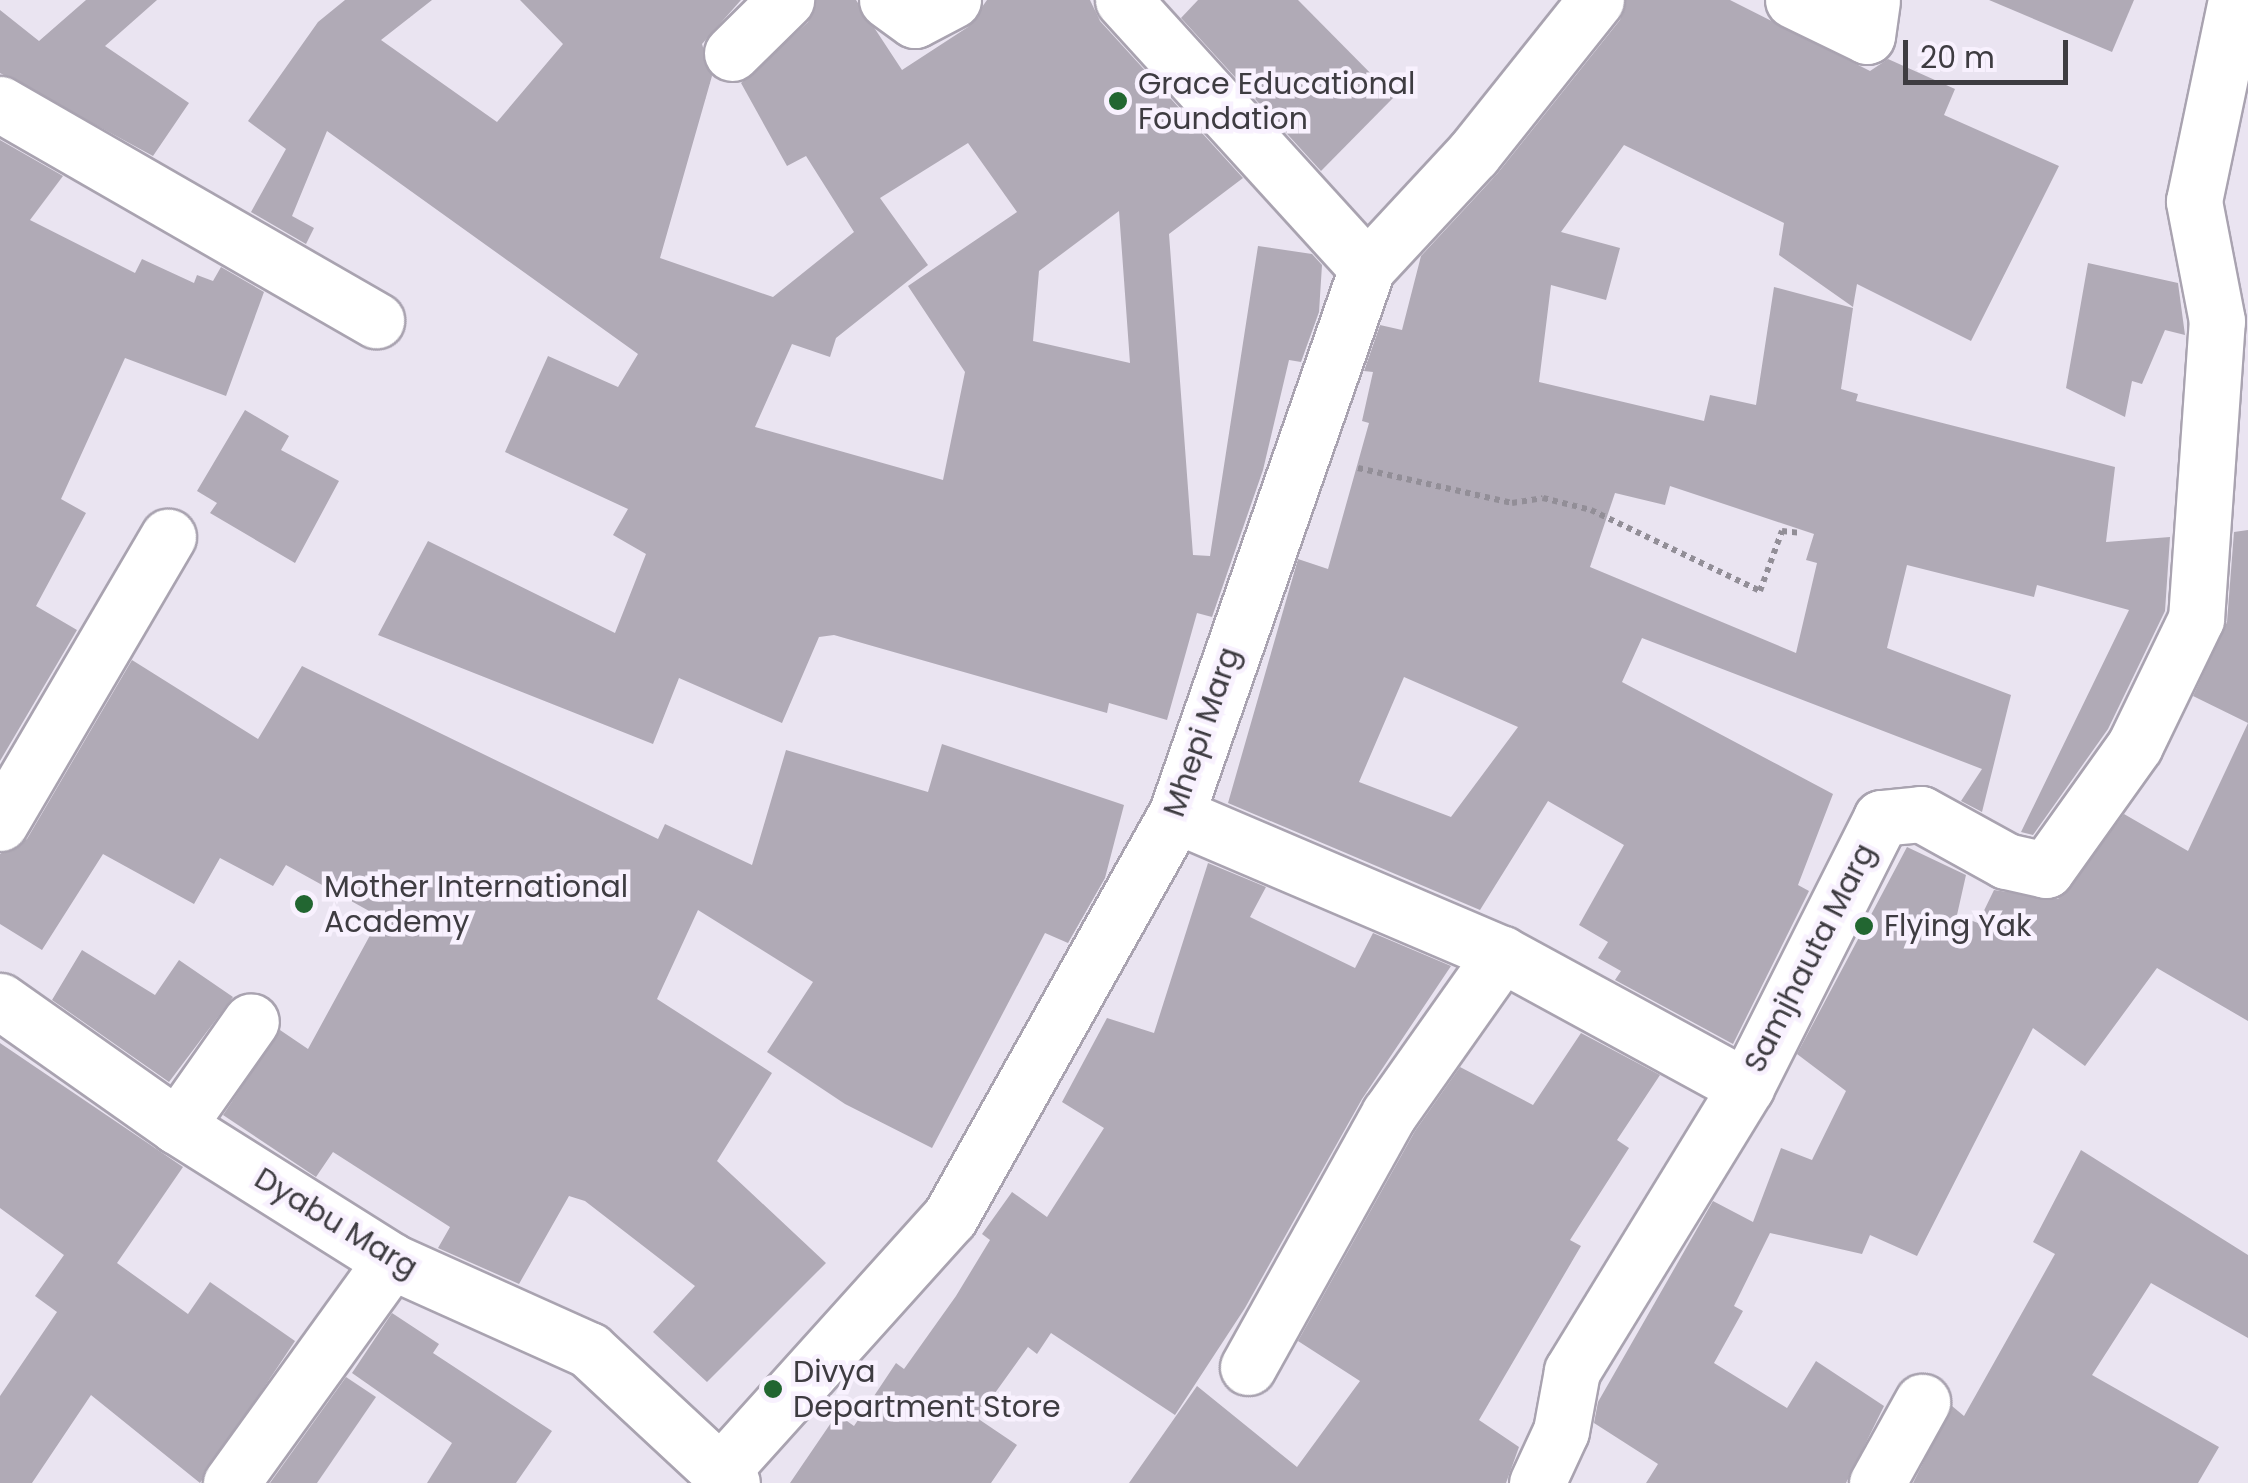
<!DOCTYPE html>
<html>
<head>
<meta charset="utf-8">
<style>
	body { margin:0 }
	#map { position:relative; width:2248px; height:1483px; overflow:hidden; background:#eae4f1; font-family:Poppins,sans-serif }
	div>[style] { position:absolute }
	.building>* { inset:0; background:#b0aab6 }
	.path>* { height:6px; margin-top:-3px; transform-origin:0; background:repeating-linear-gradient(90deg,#928e97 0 5px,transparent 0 10px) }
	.roads { filter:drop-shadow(2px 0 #a9a3b0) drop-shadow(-2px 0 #a9a3b0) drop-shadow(0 2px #a9a3b0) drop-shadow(0 -2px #a9a3b0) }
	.minor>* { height:55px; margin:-27.5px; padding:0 27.5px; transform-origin:27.5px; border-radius:27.5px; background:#fff }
	.dots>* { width:28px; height:28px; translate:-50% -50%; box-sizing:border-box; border:5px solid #f8f1fe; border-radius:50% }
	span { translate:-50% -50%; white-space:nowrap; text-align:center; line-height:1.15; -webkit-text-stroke:9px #f8f1fe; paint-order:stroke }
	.poi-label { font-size:30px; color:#3e3c41 }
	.left { translate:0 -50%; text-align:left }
	.street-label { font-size:30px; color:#3e3c41 }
	.scale { position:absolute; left:1903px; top:40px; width:165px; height:45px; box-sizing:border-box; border:5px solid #3e3c41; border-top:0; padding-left:12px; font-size:30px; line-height:35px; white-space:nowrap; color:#3e3c41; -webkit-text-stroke:8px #f8f1fe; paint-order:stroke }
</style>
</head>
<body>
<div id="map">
	<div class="building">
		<div style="clip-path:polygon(86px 0,157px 0,105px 46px,189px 103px,153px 156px,0 73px,0 10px,39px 41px)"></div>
		<div style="clip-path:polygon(evenodd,345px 0,432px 0,381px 40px,497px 122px,563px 44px,520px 0,741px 0,702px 44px,712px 76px,660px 258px,773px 297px,854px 232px,806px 156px,787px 166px,741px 83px,808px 22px,816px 0,856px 0,902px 70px,968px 27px,987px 0,1090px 0,1100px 21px,1243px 178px,1169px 234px,1193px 555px,1210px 556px,1258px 246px,1312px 254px,1322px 265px,1319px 312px,1301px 362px,1289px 360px,1263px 470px,1212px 617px,1197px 613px,1167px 720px,1109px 703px,1107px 713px,834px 635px,819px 637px,782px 723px,679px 678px,653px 744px,378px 635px,428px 541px,615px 633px,646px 554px,613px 535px,628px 509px,505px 452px,548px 356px,618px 387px,638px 354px,327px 131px,292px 216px,314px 228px,306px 244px,251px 212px,286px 149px,248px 121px,318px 22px,345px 0,968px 143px,1017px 212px,908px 286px,965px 372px,943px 480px,755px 427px,792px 344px,830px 357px,836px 338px,928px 265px,880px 198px,968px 143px,345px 0,1119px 211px,1130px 363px,1033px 341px,1039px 271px,1119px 211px)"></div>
		<div style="clip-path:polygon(1198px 0,1298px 0,1394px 97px,1321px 171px,1181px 18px)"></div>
		<div style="clip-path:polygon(evenodd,1626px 0,1730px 0,1870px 71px,1888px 59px,1955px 89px,1944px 115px,2059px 166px,1971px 341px,1857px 284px,1853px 307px,1779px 255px,1784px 223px,1624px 145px,1561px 232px,1620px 248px,1606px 300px,1551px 285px,1539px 382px,1704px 421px,1710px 395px,1756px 405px,1774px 287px,1853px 308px,1841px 389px,1858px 394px,1856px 401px,2115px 467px,2106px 542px,2170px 537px,2165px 611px,2108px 729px,2033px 835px,2021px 832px,2129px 610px,2037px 585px,2034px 597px,1907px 565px,1887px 648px,2011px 695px,1982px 812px,1961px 801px,1982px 769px,1642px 638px,1622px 682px,1833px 794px,1798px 885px,1809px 891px,1733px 1044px,1615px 980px,1621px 971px,1598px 958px,1608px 942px,1579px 925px,1624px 845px,1548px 801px,1480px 910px,1228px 803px,1298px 559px,1328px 569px,1369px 423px,1362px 421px,1373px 372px,1364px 371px,1380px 325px,1402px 330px,1421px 256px,1497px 174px,1620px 20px,1626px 0,1670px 486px,1814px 534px,1806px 560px,1817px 563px,1796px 653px,1590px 567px,1615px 493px,1665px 505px,1670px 486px,1626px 0,1404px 677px,1518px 727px,1451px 817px,1359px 782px,1404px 677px)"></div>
		<div style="clip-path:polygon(1989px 0,2134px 0,2112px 52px)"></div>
		<div style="clip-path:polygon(0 140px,63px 176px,30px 220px,135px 273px,142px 259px,194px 283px,197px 275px,213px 281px,221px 267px,264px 292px,226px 396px,125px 358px,61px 499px,86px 513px,36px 606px,77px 630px,0 761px)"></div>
		<div style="clip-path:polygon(2088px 263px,2178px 283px,2185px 335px,2165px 330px,2142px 384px,2132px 381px,2125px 417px,2066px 388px)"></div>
		<div style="clip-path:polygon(245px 410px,289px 436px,281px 450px,339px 481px,295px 563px,210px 513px,217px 503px,197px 491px)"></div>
		<div style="clip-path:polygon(2248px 530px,2248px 1021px,2157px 968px,2085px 1066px,2033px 1028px,1917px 1256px,1870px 1235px,1862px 1254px,1770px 1233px,1734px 1306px,1743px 1311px,1714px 1363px,1787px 1408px,1816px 1361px,1884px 1406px,1846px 1483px,1646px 1483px,1658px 1464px,1594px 1423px,1598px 1402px,1713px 1201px,1753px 1222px,1781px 1148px,1812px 1160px,1846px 1091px,1797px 1054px,1907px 847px,1966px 875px,1957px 915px,1978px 923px,1994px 890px,2058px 899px,2124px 814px,2188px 851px,2248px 723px,2193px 696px,2227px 622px,2234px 532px)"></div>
		<div style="clip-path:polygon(132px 660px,258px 739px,302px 666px,658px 839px,665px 824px,752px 865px,786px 750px,928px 792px,942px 744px,1124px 805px,1105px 878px,1068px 943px,1045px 933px,932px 1148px,845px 1104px,767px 1052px,813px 982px,698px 910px,657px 999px,772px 1073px,717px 1161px,826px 1263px,707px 1382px,653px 1332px,695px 1286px,585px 1201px,569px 1196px,519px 1284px,438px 1248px,450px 1227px,333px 1152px,316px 1177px,223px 1115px,280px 1030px,308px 1049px,380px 917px,286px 865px,273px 886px,220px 858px,194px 904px,103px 854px,42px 950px,0 924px,0 854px,27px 839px)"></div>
		<div style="clip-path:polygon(1208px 863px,1266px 887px,1250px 917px,1355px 968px,1373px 933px,1451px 966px,1362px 1099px,1245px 1308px,1175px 1415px,1051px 1333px,1037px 1354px,1028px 1347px,977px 1418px,1017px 1445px,991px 1483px,790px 1483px,837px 1414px,854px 1426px,896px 1363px,904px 1369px,956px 1296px,990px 1240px,982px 1234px,1012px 1192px,1047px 1217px,1104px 1128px,1062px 1102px,1107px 1018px,1154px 1033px)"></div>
		<div style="clip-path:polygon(82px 950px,155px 995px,179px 960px,233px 997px,169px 1082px,52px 1000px)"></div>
		<div style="clip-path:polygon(1581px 1033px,1660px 1075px,1617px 1140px,1629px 1148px,1570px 1240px,1581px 1246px,1479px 1420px,1519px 1447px,1506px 1483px,1129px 1483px,1197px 1386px,1297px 1467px,1360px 1381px,1298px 1341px,1415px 1131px,1460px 1067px,1533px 1105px)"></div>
		<div style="clip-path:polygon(0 1043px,183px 1167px,117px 1263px,188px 1314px,210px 1282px,295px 1341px,200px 1483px,91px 1395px,32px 1483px,0 1483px,0 1396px,57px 1312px,35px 1296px,64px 1255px,0 1208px)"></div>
		<div style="clip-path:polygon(2081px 1150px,2248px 1255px,2248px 1338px,2151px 1283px,2092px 1375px,2219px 1447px,2198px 1483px,1913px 1483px,1952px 1406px,1964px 1416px,2055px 1254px,2033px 1242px)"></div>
		<div style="clip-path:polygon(392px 1313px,439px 1344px,433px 1353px,552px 1431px,516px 1483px,427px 1483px,452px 1443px,352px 1373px)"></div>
		<div style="clip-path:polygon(346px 1377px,376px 1397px,317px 1483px,270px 1483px)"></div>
	</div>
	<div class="path">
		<div style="left:1358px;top:468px;width:158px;rotate:12.8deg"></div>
		<div style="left:1512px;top:503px;width:31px;rotate:-9deg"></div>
		<div style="left:1543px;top:498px;width:49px;rotate:14deg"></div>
		<div style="left:1591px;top:510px;width:187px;rotate:25.6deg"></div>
		<div style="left:1760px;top:591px;width:64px;rotate:-69.9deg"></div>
		<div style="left:1782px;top:531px;width:18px;rotate:6deg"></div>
	</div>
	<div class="roads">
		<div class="minor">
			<div style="left:887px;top:0;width:34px;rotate:36deg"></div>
			<div style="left:915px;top:20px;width:43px;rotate:-27.8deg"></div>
			<div style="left:1123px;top:0;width:362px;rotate:47.7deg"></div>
			<div style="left:1793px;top:0;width:82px;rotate:25.9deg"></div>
			<div style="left:1867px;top:36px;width:36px;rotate:-82deg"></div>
			<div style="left:732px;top:53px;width:76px;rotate:-44.5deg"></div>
			<div style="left:0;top:104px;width:434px;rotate:29.9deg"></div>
			<div style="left:1176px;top:815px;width:354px;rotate:23.1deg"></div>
			<div style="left:1502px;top:954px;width:278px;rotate:28.6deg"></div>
			<div style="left:0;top:823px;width:332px;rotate:-59.6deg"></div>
			<div style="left:0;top:1001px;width:217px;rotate:35.2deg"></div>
			<div style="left:177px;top:1126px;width:253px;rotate:32.2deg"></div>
			<div style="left:391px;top:1261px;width:217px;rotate:24.2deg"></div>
			<div style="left:589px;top:1350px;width:195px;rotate:42.9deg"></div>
			<div style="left:177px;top:1126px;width:128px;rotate:-54.8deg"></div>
			<div style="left:1248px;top:1367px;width:290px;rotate:-60.9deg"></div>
			<div style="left:1389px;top:1114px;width:196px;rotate:-54.8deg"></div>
			<div style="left:722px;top:1470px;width:341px;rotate:-48deg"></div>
			<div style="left:950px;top:1217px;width:461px;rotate:-60.7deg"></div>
			<div style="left:1176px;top:815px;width:579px;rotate:-70.75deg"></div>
			<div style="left:1367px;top:268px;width:156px;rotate:-47.1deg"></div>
			<div style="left:1473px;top:154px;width:197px;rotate:-51.4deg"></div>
			<div style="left:231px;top:1483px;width:274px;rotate:-54.2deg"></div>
			<div style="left:1537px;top:1483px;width:57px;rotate:-65.2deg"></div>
			<div style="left:1561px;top:1431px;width:61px;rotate:-79.6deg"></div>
			<div style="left:1572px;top:1371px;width:333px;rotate:-58.5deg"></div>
			<div style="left:1746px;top:1087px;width:301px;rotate:-63.3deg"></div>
			<div style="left:1881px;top:818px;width:40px;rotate:-5.7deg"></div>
			<div style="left:1921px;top:814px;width:97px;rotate:28.9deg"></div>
			<div style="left:2006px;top:861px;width:41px;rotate:12.7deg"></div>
			<div style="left:2046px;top:870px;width:153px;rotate:-54.5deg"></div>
			<div style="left:2135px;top:745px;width:140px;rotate:-64.2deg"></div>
			<div style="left:2196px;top:619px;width:299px;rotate:-86deg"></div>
			<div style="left:2217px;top:321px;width:122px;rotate:-100.9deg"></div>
			<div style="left:2194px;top:201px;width:205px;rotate:-78.2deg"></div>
			<div style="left:1877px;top:1483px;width:93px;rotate:-60.9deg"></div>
		</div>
	</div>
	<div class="dots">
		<div style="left:1118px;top:101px;background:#226631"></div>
		<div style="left:304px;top:904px;background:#226631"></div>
		<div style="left:1864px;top:926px;background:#226631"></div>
		<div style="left:773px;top:1389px;background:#226631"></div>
	</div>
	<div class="poi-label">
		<span class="left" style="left:1138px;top:101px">Grace Educational<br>Foundation</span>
		<span class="left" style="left:324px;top:904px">Mother International<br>Academy</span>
		<span class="left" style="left:1884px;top:926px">Flying Yak</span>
		<span class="left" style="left:793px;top:1389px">Divya<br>Department Store</span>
	</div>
	<div class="street-label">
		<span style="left:1202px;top:732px;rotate:-71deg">Mhepi Marg</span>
		<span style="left:1810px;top:958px;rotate:-63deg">Samjhauta Marg</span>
		<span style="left:336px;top:1223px;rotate:31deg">Dyabu Marg</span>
	</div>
	<div class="scale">20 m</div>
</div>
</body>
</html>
